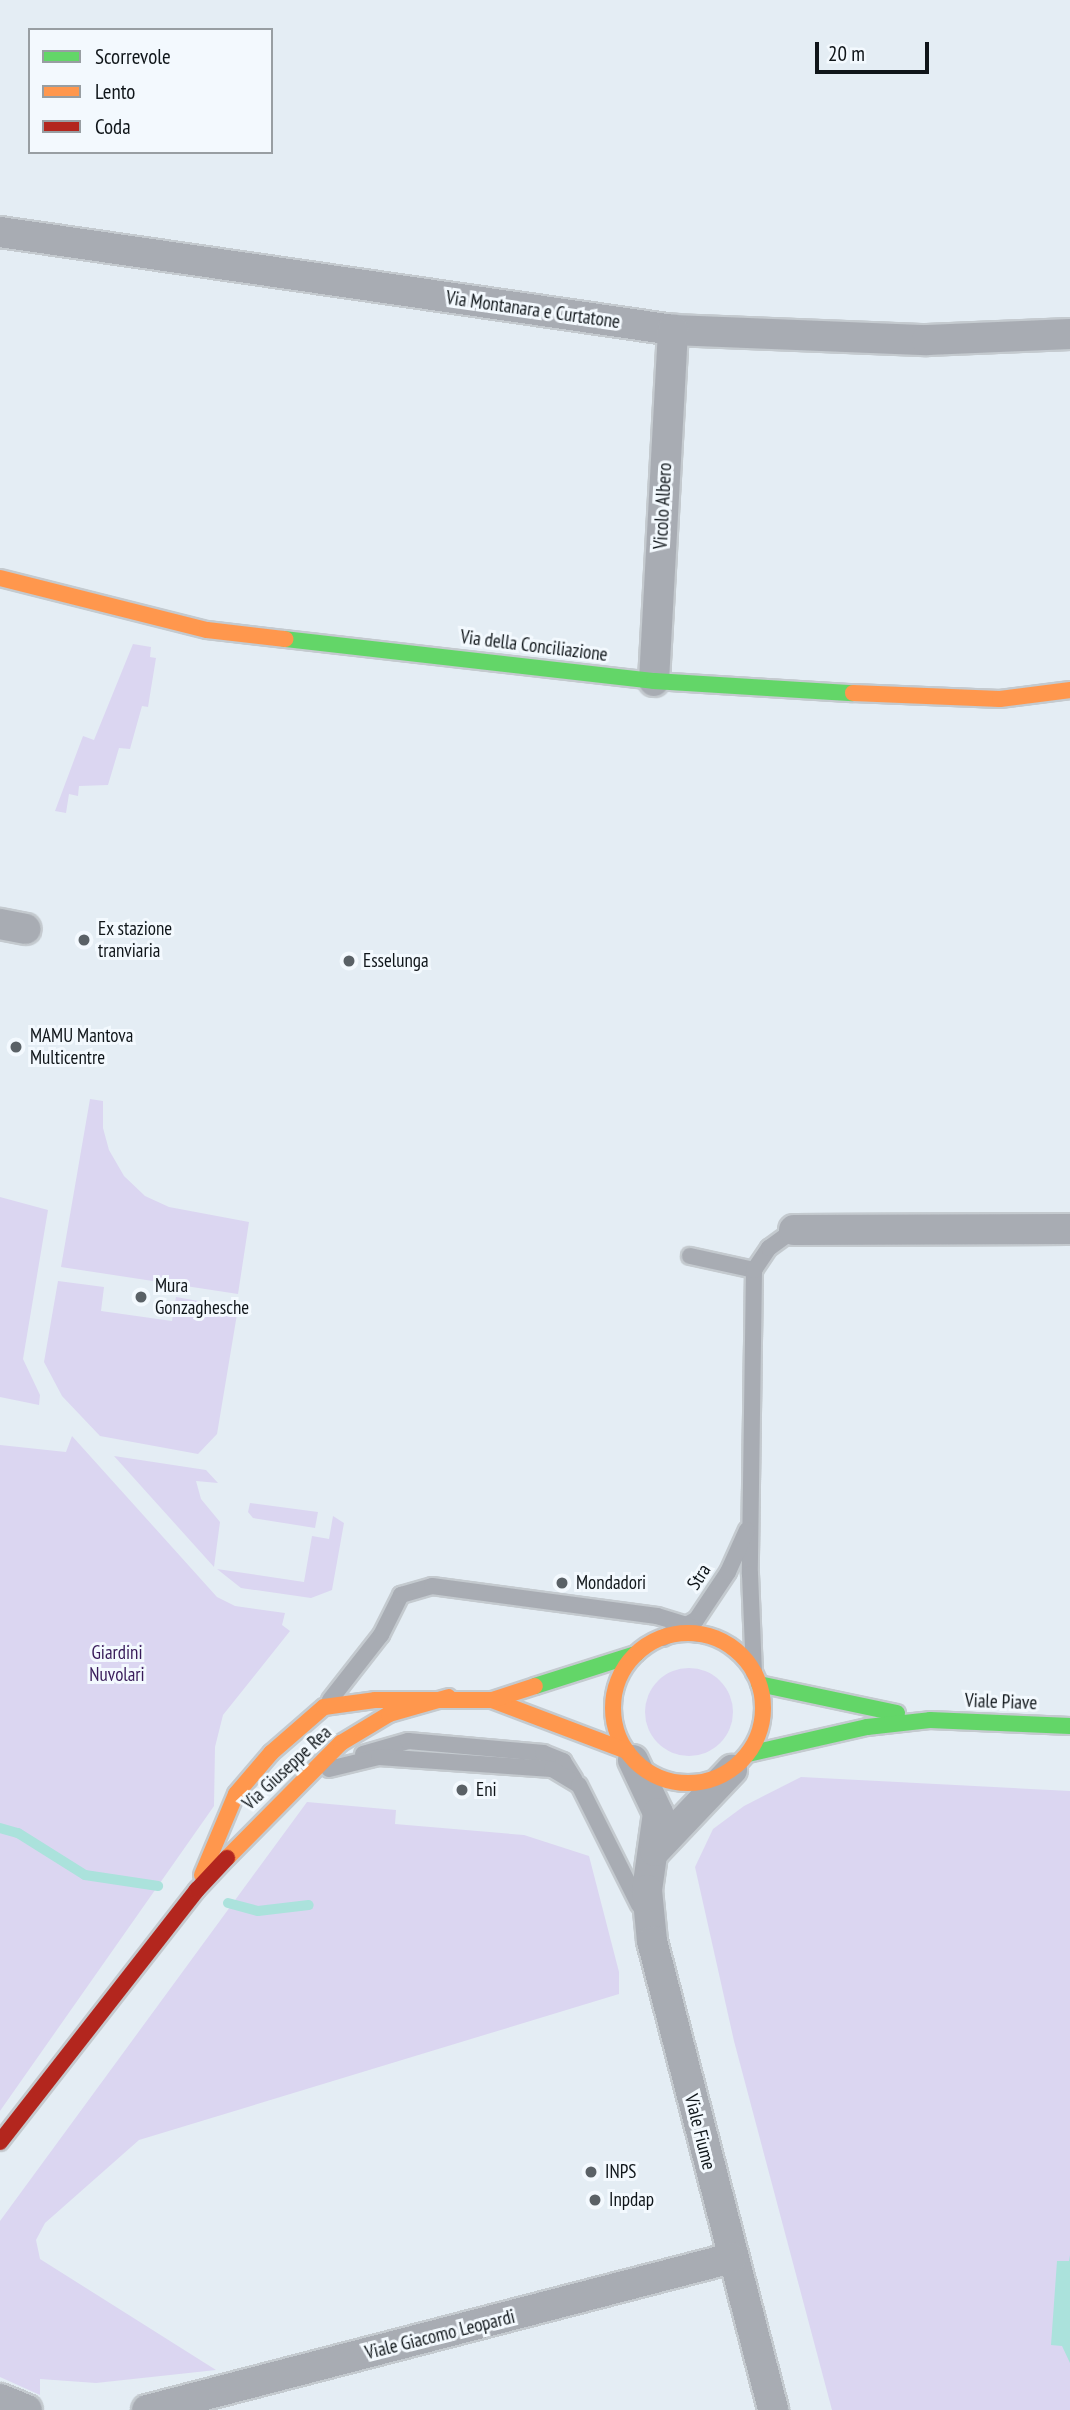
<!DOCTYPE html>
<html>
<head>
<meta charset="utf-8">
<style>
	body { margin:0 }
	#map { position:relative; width:1070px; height:2410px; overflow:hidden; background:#e4edf4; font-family:"PT Sans Narrow",sans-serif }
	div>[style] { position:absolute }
	.green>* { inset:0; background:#dbd6f1 }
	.round { border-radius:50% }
	.water>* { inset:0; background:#abe2dc }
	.stream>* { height:10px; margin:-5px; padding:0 5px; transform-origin:5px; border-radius:5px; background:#abe2dc }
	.roads { filter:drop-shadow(2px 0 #c4cacf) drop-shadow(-2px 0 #c4cacf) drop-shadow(0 2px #c4cacf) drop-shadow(0 -2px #c4cacf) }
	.lane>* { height:16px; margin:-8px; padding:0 8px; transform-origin:8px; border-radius:8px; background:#a8acb3 }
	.street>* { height:30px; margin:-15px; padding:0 15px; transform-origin:15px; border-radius:15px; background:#a8acb3 }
	.fast>* { height:16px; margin:-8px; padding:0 8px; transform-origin:8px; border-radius:8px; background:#63d668 }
	.slow>* { height:16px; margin:-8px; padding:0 8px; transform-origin:8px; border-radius:8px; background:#ff974d }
	.slow>.ring { margin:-8px; padding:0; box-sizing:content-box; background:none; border:16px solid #ff974d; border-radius:50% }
	.jam>* { height:16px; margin:-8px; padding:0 8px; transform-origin:8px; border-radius:8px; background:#b3261e }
	.dots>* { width:19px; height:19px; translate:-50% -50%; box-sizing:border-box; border:4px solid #f3f9fe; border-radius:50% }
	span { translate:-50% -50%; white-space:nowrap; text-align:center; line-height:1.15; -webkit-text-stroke:6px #f3f9fe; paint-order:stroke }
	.street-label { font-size:19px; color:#0f1519 }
	.poi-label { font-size:19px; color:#0f1519 }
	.left { translate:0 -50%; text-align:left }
	.park-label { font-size:19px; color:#391c5a }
	.legend { position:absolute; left:28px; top:28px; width:245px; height:126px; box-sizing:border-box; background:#f3f9fe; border:2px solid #989ea2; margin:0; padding:9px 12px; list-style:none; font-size:21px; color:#0f1519 }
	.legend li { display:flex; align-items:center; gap:14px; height:35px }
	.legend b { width:35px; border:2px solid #989ea2 }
	.scale { position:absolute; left:815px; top:42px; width:114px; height:32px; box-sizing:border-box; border:4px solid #0f1519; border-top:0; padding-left:9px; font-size:21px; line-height:24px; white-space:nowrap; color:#0f1519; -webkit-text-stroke:5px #f3f9fe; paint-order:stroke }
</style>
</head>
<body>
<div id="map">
	<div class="green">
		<div style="clip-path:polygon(133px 644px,151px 647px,150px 657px,156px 658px,148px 707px,142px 706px,130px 749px,119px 748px,108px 785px,79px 786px,78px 796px,69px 794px,66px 813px,55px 811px,83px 736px,94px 740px)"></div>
		<div style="clip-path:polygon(90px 1099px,103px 1101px,103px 1128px,109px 1150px,124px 1176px,145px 1196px,169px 1207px,249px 1222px,238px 1294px,61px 1267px)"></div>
		<div style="clip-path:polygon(0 1197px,48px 1210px,23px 1359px,40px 1395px,39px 1405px,0 1397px)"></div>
		<div style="clip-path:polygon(58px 1281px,104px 1287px,101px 1311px,172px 1321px,176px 1297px,238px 1308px,217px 1434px,198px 1454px,100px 1436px,62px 1396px,44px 1362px)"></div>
		<div style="clip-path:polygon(72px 1436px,217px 1597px,235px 1606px,285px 1613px,282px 1625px,290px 1631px,223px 1715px,215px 1747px,214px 1806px,0 2111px,0 1445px,66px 1452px)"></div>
		<div style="clip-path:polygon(114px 1456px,206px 1470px,218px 1483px,196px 1481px,201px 1499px,220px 1522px,214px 1567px)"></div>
		<div style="clip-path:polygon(250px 1503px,318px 1512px,315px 1528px,253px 1518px,248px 1512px)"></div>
		<div style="clip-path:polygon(333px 1516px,344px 1523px,332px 1590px,311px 1598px,241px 1588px,217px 1569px,304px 1582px,312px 1536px,329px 1539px)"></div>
		<div class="round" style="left:645px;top:1668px;width:88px;height:88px"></div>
		<div style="clip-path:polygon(801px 1777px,1070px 1791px,1070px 2410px,832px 2410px,734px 2041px,695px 1867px,713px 1829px,744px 1806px)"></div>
		<div style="clip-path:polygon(307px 1802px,396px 1810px,395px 1824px,524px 1835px,589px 1856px,619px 1972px,619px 1994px,139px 2140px,45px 2223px,36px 2240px,40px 2259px,216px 2370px,96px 2383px,40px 2379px,40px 2395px,0 2377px,0 2221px)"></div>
	</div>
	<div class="water">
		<div style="clip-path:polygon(1070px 2255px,1070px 2363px,1062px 2346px,1051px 2345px,1057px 2261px,1069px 2261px)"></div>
	</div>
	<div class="stream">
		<div style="left:0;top:1828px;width:19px;rotate:16deg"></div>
		<div style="left:18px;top:1833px;width:79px;rotate:32.1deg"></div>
		<div style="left:85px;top:1875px;width:74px;rotate:8.6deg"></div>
		<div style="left:228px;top:1903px;width:31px;rotate:15deg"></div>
		<div style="left:258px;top:1911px;width:51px;rotate:-6.7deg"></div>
	</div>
	<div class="roads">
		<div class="lane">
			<div style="left:690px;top:1256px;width:66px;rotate:12.3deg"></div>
			<div style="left:754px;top:1270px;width:304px;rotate:90.8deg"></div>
			<div style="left:750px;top:1574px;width:99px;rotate:87.7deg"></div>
			<div style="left:754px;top:1270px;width:27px;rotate:-56deg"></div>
			<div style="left:769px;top:1248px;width:31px;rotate:-36deg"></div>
			<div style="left:663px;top:1638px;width:38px;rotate:-29deg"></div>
			<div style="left:696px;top:1620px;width:58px;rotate:-56.3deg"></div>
			<div style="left:728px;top:1572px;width:46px;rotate:-65.7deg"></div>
			<div style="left:330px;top:1700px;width:83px;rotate:-51.9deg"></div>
			<div style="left:381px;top:1635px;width:45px;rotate:-63.4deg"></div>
			<div style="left:401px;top:1595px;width:32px;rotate:-16deg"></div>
			<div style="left:432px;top:1586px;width:227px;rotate:7.6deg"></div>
			<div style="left:657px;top:1616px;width:34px;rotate:17deg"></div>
			<div style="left:689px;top:1626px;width:11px;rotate:45deg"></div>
			<div style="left:363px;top:1754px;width:47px;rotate:-16.1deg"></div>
			<div style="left:408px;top:1741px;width:136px;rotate:5.1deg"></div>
			<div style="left:543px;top:1753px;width:22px;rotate:22deg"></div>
			<div style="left:563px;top:1761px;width:22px;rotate:58deg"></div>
			<div style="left:329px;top:1769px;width:51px;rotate:-13.5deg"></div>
			<div style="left:379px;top:1757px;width:173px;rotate:4deg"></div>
			<div style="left:552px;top:1769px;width:31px;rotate:31deg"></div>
			<div style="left:579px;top:1785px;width:134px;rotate:63.4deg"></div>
		</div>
		<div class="street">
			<div style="left:0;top:232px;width:680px;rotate:8.28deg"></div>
			<div style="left:673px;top:330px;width:254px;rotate:2.3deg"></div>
			<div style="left:927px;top:340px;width:143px;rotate:-2.4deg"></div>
			<div style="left:654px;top:681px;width:352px;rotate:-86.9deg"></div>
			<div style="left:0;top:924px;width:26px;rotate:11deg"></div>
			<div style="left:794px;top:1230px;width:276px;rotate:-0.2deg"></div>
			<div style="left:633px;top:1760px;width:59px;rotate:64.7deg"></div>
			<div style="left:658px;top:1813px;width:78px;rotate:98.1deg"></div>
			<div style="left:647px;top:1890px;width:51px;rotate:84.4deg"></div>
			<div style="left:652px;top:1941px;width:484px;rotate:75.5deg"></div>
			<div style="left:655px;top:1851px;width:112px;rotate:-46.5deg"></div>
			<div style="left:0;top:2399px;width:29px;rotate:22deg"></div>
			<div style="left:147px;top:2410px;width:604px;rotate:-14.57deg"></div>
		</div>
		<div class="fast">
			<div style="left:285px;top:639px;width:371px;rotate:6.5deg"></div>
			<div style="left:654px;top:681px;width:199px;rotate:3.5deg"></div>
			<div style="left:759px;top:1684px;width:141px;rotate:11.9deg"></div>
			<div style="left:535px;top:1686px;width:106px;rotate:-17.6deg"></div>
			<div style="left:748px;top:1754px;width:122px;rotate:-12.8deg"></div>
			<div style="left:867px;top:1727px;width:63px;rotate:-6.3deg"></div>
			<div style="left:930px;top:1720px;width:140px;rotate:2.5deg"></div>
		</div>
		<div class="slow">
			<div style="left:0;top:578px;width:213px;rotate:14.1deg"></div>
			<div style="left:207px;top:630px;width:79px;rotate:6.6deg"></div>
			<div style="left:853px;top:693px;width:147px;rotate:2.3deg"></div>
			<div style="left:1000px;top:699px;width:71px;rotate:-7.3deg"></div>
			<div class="ring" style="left:613px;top:1633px;width:134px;height:134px"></div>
			<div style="left:492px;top:1700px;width:144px;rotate:20.7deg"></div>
			<div style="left:227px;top:1858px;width:162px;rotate:-45.3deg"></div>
			<div style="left:341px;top:1743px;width:56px;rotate:-31.1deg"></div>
			<div style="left:389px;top:1714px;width:62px;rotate:-15.8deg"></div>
			<div style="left:202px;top:1875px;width:88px;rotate:-67.2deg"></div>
			<div style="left:236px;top:1794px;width:54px;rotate:-49.5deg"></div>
			<div style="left:271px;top:1753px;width:70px;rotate:-41deg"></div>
			<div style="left:324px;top:1707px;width:51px;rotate:-7.8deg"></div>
			<div style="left:375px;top:1700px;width:117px"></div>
			<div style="left:492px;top:1700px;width:45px;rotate:-18deg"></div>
		</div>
		<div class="jam">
			<div style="left:0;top:2142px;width:320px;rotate:-52deg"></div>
			<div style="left:197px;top:1890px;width:44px;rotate:-46.8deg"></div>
		</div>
	</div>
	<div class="dots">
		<div style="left:84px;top:940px;background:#5a6166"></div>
		<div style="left:349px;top:961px;background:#5a6166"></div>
		<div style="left:16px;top:1047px;background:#5a6166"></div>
		<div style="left:141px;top:1297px;background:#5a6166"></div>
		<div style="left:562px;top:1583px;background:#5a6166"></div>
		<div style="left:462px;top:1790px;background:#5a6166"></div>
		<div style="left:591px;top:2172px;background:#5a6166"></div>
		<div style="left:595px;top:2200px;background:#5a6166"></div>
	</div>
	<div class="street-label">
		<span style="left:533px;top:310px;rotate:8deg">Via Montanara e Curtatone</span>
		<span style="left:663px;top:506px;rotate:-87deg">Vicolo Albero</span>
		<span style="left:534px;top:646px;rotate:7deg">Via della Conciliazione</span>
		<span style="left:699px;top:1577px;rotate:-57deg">Stra</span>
		<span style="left:1001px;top:1702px;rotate:2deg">Viale Piave</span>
		<span style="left:287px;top:1768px;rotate:-43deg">Via Giuseppe Rea</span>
		<span style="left:700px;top:2132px;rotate:76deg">Viale Fiume</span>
		<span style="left:440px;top:2335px;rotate:-14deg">Viale Giacomo Leopardi</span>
	</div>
	<div class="poi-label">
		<span class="left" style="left:98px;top:940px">Ex stazione<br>tranviaria</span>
		<span class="left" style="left:363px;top:961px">Esselunga</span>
		<span class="left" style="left:30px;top:1047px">MAMU Mantova<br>Multicentre</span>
		<span class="left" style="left:155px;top:1297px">Mura<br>Gonzaghesche</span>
		<span class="left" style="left:576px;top:1583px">Mondadori</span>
		<span class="left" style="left:476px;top:1790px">Eni</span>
		<span class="left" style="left:605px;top:2172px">INPS</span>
		<span class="left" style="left:609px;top:2200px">Inpdap</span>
	</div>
	<div class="park-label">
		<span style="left:117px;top:1664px">Giardini<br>Nuvolari</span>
	</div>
	<ul class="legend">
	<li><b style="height:9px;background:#63d668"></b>Scorrevole</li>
	<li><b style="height:9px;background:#ff974d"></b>Lento</li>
	<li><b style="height:9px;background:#b3261e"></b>Coda</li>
	</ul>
	<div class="scale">20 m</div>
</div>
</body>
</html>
